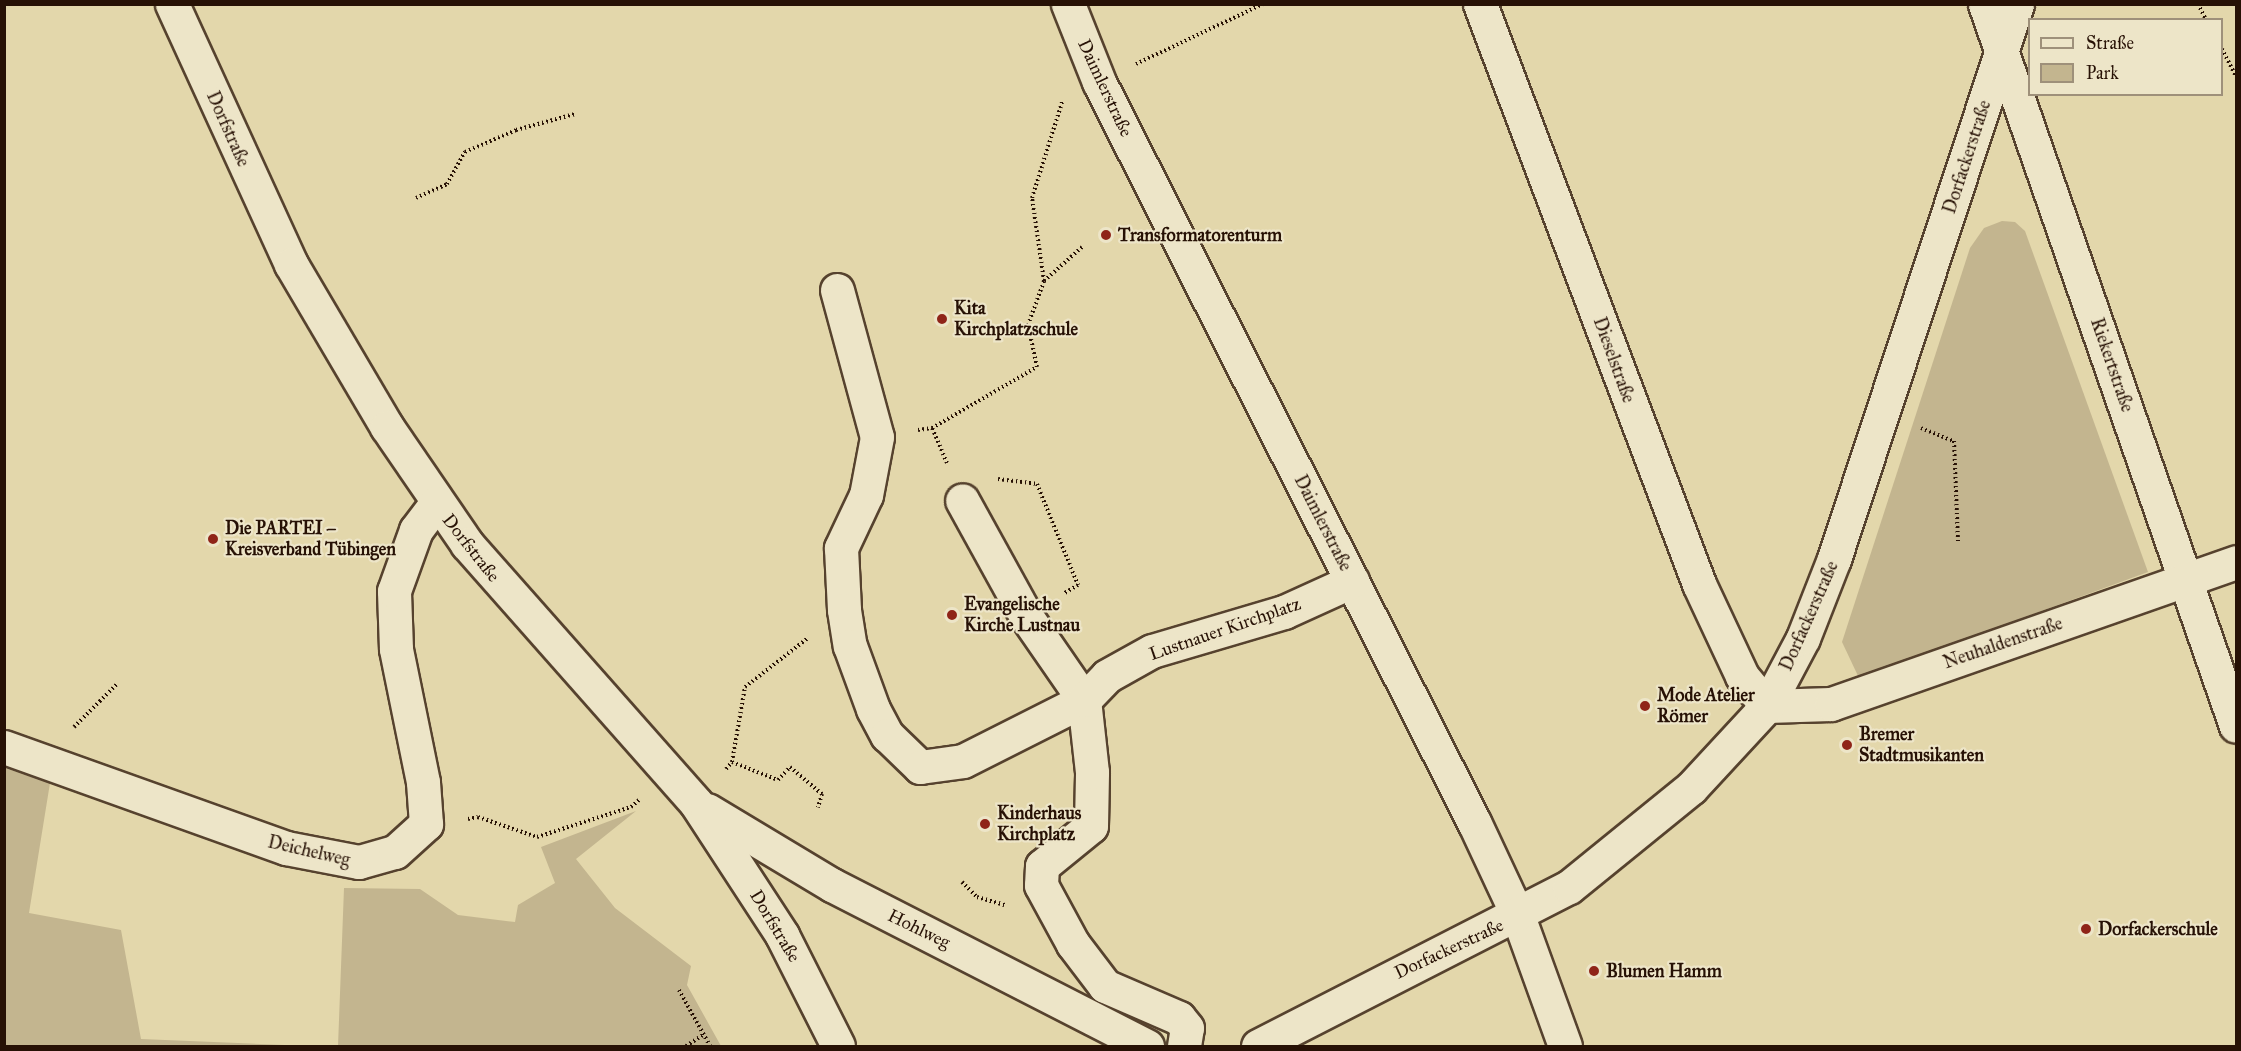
<!DOCTYPE html>
<html>
<head>
<meta charset="utf-8">
<style>
	body { margin:0 }
	#map { position:relative; width:2241px; height:1051px; overflow:hidden; background:#e3d7ab; font-family:"IM FELL Great Primer",serif }
	div>[style] { position:absolute }
	.green>* { inset:0; background:#c3b58f }
	.path>* { height:4px; margin-top:-2px; transform-origin:0; background:repeating-linear-gradient(90deg,#271105 0 1.5px,transparent 0 4.5px) }
	.roads { filter:drop-shadow(2px 0 #56422e) drop-shadow(-2px 0 #56422e) drop-shadow(0 2px #56422e) drop-shadow(0 -2px #56422e) }
	.minor>* { height:33px; margin:-16.5px; padding:0 16.5px; transform-origin:16.5px; border-radius:16.5px; background:#ede5c8 }
	.dots>* { width:16px; height:16px; translate:-50% -50%; box-sizing:border-box; border:3px solid #ede5c8; border-radius:50% }
	span { translate:-50% -50%; white-space:nowrap; text-align:center; line-height:1.15; -webkit-text-stroke:4.5px #ede5c8; paint-order:stroke }
	.street-label { font-size:18px; color:#271105 }
	.poi-label { font-size:18px; color:#271105; font-weight:700 }
	.left { translate:0 -50%; text-align:left }
	.frame { position:absolute; inset:0; border:6px solid #271105; pointer-events:none }
	.legend { position:absolute; left:2028px; top:18px; width:195px; height:78px; box-sizing:border-box; background:#ede5c8; border:2px solid #9e907a; margin:0; padding:8px 10px; list-style:none; font-size:18px; color:#271105 }
	.legend li { display:flex; align-items:center; gap:12px; height:30px }
	.legend b { width:30px; border:2px solid #9e907a }
</style>
</head>
<body>
<div id="map">
	<div class="green">
		<div style="clip-path:polygon(2002px 221px,2015px 222px,2025px 231px,2148px 572px,1859px 678px,1842px 642px,1970px 248px,1984px 228px)"></div>
		<div style="clip-path:polygon(5px 768px,50px 783px,29px 913px,121px 930px,141px 1039px,309px 1046px,5px 1046px)"></div>
		<div style="clip-path:polygon(636px 811px,576px 859px,615px 908px,691px 966px,687px 985px,721px 1046px,338px 1046px,344px 888px,420px 889px,458px 915px,515px 922px,518px 905px,555px 883px,541px 847px)"></div>
	</div>
	<div class="path">
		<div style="left:2198px;top:4px;width:18px;rotate:63deg"></div>
		<div style="left:2222px;top:49px;width:31px;rotate:63deg"></div>
		<div style="left:1136px;top:64px;width:140px;rotate:-25.3deg"></div>
		<div style="left:416px;top:198px;width:34px;rotate:-24deg"></div>
		<div style="left:447px;top:184px;width:37px;rotate:-61deg"></div>
		<div style="left:465px;top:152px;width:56px;rotate:-23.3deg"></div>
		<div style="left:516px;top:130px;width:61px;rotate:-15.2deg"></div>
		<div style="left:1044px;top:281px;width:84px;rotate:-98.2deg"></div>
		<div style="left:1032px;top:198px;width:101px;rotate:-72.6deg"></div>
		<div style="left:1921px;top:428px;width:35px;rotate:22deg"></div>
		<div style="left:1954px;top:441px;width:101px;rotate:87.7deg"></div>
		<div style="left:918px;top:430px;width:14px;rotate:-8deg"></div>
		<div style="left:947px;top:463px;width:38px;rotate:-113deg"></div>
		<div style="left:932px;top:428px;width:121px;rotate:-30.2deg"></div>
		<div style="left:1037px;top:367px;width:43px;rotate:-102.1deg"></div>
		<div style="left:1028px;top:325px;width:47px;rotate:-70deg"></div>
		<div style="left:1044px;top:281px;width:51px;rotate:-41.8deg"></div>
		<div style="left:998px;top:479px;width:39px;rotate:7deg"></div>
		<div style="left:1037px;top:484px;width:109px;rotate:67.9deg"></div>
		<div style="left:1078px;top:585px;width:17px;rotate:149deg"></div>
		<div style="left:74px;top:727px;width:62px;rotate:-45deg"></div>
		<div style="left:732px;top:762px;width:49px;rotate:21.4deg"></div>
		<div style="left:778px;top:780px;width:18px;rotate:-47deg"></div>
		<div style="left:790px;top:767px;width:42px;rotate:40.2deg"></div>
		<div style="left:822px;top:794px;width:14px;rotate:107deg"></div>
		<div style="left:726px;top:769px;width:9px;rotate:-49deg"></div>
		<div style="left:732px;top:762px;width:76px;rotate:-80.2deg"></div>
		<div style="left:745px;top:687px;width:80px;rotate:-37.9deg"></div>
		<div style="left:468px;top:819px;width:10px;rotate:-11deg"></div>
		<div style="left:478px;top:817px;width:62px;rotate:18.7deg"></div>
		<div style="left:537px;top:837px;width:99px;rotate:-17.7deg"></div>
		<div style="left:631px;top:807px;width:11px;rotate:-41deg"></div>
		<div style="left:962px;top:882px;width:21px;rotate:45deg"></div>
		<div style="left:977px;top:897px;width:29px;rotate:16deg"></div>
		<div style="left:679px;top:990px;width:64px;rotate:61deg"></div>
		<div style="left:686px;top:1046px;width:20px;rotate:-33deg"></div>
	</div>
	<div class="roads">
		<div class="minor">
			<div style="left:172px;top:4px;width:286px;rotate:65.4deg"></div>
			<div style="left:291px;top:264px;width:189px;rotate:59.5deg"></div>
			<div style="left:387px;top:427px;width:142px;rotate:55.6deg"></div>
			<div style="left:467px;top:544px;width:346px;rotate:48.5deg"></div>
			<div style="left:696px;top:803px;width:158px;rotate:56.9deg"></div>
			<div style="left:782px;top:935px;width:124px;rotate:63.2deg"></div>
			<div style="left:1068px;top:4px;width:84px;rotate:68.3deg"></div>
			<div style="left:1099px;top:82px;width:830px;rotate:63.13deg"></div>
			<div style="left:1474px;top:822px;width:104px;rotate:64.9deg"></div>
			<div style="left:1518px;top:916px;width:138px;rotate:70.1deg"></div>
			<div style="left:1480px;top:4px;width:620px;rotate:69.31deg"></div>
			<div style="left:1699px;top:584px;width:102px;rotate:64.9deg"></div>
			<div style="left:1742px;top:676px;width:39px;rotate:50deg"></div>
			<div style="left:1985px;top:4px;width:764px;rotate:70.83deg"></div>
			<div style="left:837px;top:290px;width:152px;rotate:74.8deg"></div>
			<div style="left:877px;top:437px;width:59px;rotate:100.7deg"></div>
			<div style="left:866px;top:495px;width:59px;rotate:115.3deg"></div>
			<div style="left:841px;top:548px;width:62px;rotate:87.2deg"></div>
			<div style="left:844px;top:610px;width:36px;rotate:81deg"></div>
			<div style="left:850px;top:646px;width:67px;rotate:69.9deg"></div>
			<div style="left:873px;top:709px;width:30px;rotate:62deg"></div>
			<div style="left:887px;top:735px;width:46px;rotate:44.1deg"></div>
			<div style="left:920px;top:767px;width:43px;rotate:-7.9deg"></div>
			<div style="left:963px;top:761px;width:136px;rotate:-26.8deg"></div>
			<div style="left:1084px;top:700px;width:102px;rotate:-124.6deg"></div>
			<div style="left:1026px;top:616px;width:132px;rotate:-118.9deg"></div>
			<div style="left:1767px;top:706px;width:64px;rotate:-1.8deg"></div>
			<div style="left:1831px;top:704px;width:429px;rotate:-19.3deg"></div>
			<div style="left:4px;top:747px;width:300px;rotate:19.7deg"></div>
			<div style="left:286px;top:848px;width:74px;rotate:10.9deg"></div>
			<div style="left:359px;top:862px;width:37px;rotate:-16deg"></div>
			<div style="left:395px;top:852px;width:42px;rotate:-42.1deg"></div>
			<div style="left:426px;top:824px;width:42px;rotate:-94.1deg"></div>
			<div style="left:423px;top:782px;width:136px;rotate:-101.5deg"></div>
			<div style="left:396px;top:649px;width:58px;rotate:-92deg"></div>
			<div style="left:394px;top:591px;width:65px;rotate:-70.2deg"></div>
			<div style="left:416px;top:530px;width:34px;rotate:-53deg"></div>
			<div style="left:707px;top:810px;width:146px;rotate:31deg"></div>
			<div style="left:832px;top:885px;width:354px;rotate:27.1deg"></div>
			<div style="left:1184px;top:1046px;width:18px;rotate:-81deg"></div>
			<div style="left:1187px;top:1028px;width:13px;rotate:-129deg"></div>
			<div style="left:1179px;top:1018px;width:81px;rotate:-156.6deg"></div>
			<div style="left:1105px;top:986px;width:53px;rotate:-127.3deg"></div>
			<div style="left:1073px;top:944px;width:67px;rotate:-118.5deg"></div>
			<div style="left:1041px;top:885px;width:19px;rotate:-87deg"></div>
			<div style="left:1042px;top:866px;width:63px;rotate:-39.2deg"></div>
			<div style="left:1091px;top:826px;width:54px;rotate:-88.9deg"></div>
			<div style="left:1092px;top:772px;width:72px;rotate:-96.3deg"></div>
			<div style="left:1084px;top:700px;width:33px;rotate:-46deg"></div>
			<div style="left:1107px;top:676px;width:51px;rotate:-29.1deg"></div>
			<div style="left:1152px;top:651px;width:138px;rotate:-16.5deg"></div>
			<div style="left:1284px;top:612px;width:75px;rotate:-24.5deg"></div>
			<div style="left:1258px;top:1046px;width:349px;rotate:-27.1deg"></div>
			<div style="left:1569px;top:887px;width:157px;rotate:-39.1deg"></div>
			<div style="left:1691px;top:788px;width:112px;rotate:-47.2deg"></div>
			<div style="left:1767px;top:706px;width:77px;rotate:-62.1deg"></div>
			<div style="left:1803px;top:638px;width:85px;rotate:-68.6deg"></div>
			<div style="left:1834px;top:559px;width:584px;rotate:-71.75deg"></div>
		</div>
	</div>
	<div class="dots">
		<div style="left:1106px;top:235px;background:#8f2418"></div>
		<div style="left:942px;top:319px;background:#8f2418"></div>
		<div style="left:213px;top:539px;background:#8f2418"></div>
		<div style="left:952px;top:615px;background:#8f2418"></div>
		<div style="left:1645px;top:706px;background:#8f2418"></div>
		<div style="left:1847px;top:745px;background:#8f2418"></div>
		<div style="left:985px;top:824px;background:#8f2418"></div>
		<div style="left:2086px;top:929px;background:#8f2418"></div>
		<div style="left:1594px;top:971px;background:#8f2418"></div>
	</div>
	<div class="street-label">
		<span style="left:1105px;top:88px;rotate:65deg">Daimlerstraße</span>
		<span style="left:228px;top:129px;rotate:66deg">Dorfstraße</span>
		<span style="left:1967px;top:157px;rotate:-72deg">Dorfackerstraße</span>
		<span style="left:1614px;top:360px;rotate:70deg">Dieselstraße</span>
		<span style="left:2112px;top:365px;rotate:71deg">Riekertstraße</span>
		<span style="left:1323px;top:523px;rotate:63deg">Daimlerstraße</span>
		<span style="left:471px;top:548px;rotate:52deg">Dorfstraße</span>
		<span style="left:1809px;top:616px;rotate:-66deg">Dorfackerstraße</span>
		<span style="left:1225px;top:629px;rotate:-19deg">Lustnauer Kirchplatz</span>
		<span style="left:2003px;top:643px;rotate:-19deg">Neuhaldenstraße</span>
		<span style="left:309px;top:851px;rotate:13deg">Deichelweg</span>
		<span style="left:775px;top:926px;rotate:59deg">Dorfstraße</span>
		<span style="left:919px;top:929px;rotate:26deg">Hohlweg</span>
		<span style="left:1449px;top:949px;rotate:-25deg">Dorfackerstraße</span>
	</div>
	<div class="poi-label">
		<span class="left" style="left:1118px;top:235px">Transformatorenturm</span>
		<span class="left" style="left:954px;top:319px">Kita<br>Kirchplatzschule</span>
		<span class="left" style="left:225px;top:539px">Die PARTEI –<br>Kreisverband Tübingen</span>
		<span class="left" style="left:964px;top:615px">Evangelische<br>Kirche Lustnau</span>
		<span class="left" style="left:1657px;top:706px">Mode Atelier<br>Römer</span>
		<span class="left" style="left:1859px;top:745px">Bremer<br>Stadtmusikanten</span>
		<span class="left" style="left:997px;top:824px">Kinderhaus<br>Kirchplatz</span>
		<span class="left" style="left:2098px;top:929px">Dorfackerschule</span>
		<span class="left" style="left:1606px;top:971px">Blumen Hamm</span>
	</div>
	<div class="frame"></div>
	<ul class="legend">
	<li><b style="height:8px;background:#ede5c8"></b>Straße</li>
	<li><b style="height:16px;background:#c3b58f"></b>Park</li>
	</ul>
</div>
</body>
</html>
